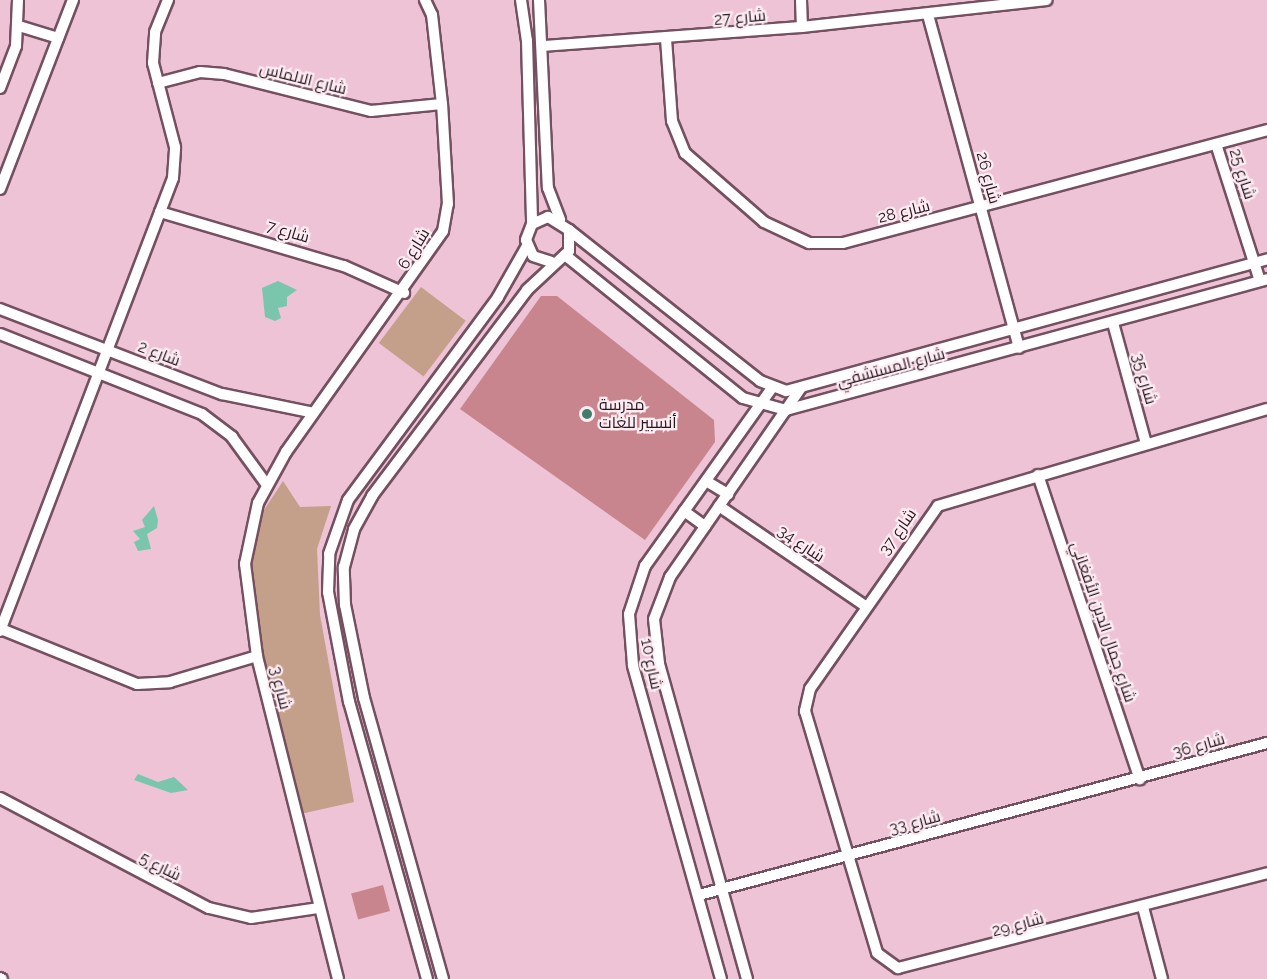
<!DOCTYPE html>
<html>
<head>
<meta charset="utf-8">
<style>
	body { margin:0 }
	#map { position:relative; width:1267px; height:979px; overflow:hidden; background:#edc3d5; font-family:Raleway,Cairo,sans-serif }
	div>[style] { position:absolute }
	.green>* { inset:0; background:#c49f89; transform-origin:0 0 }
	.water>* { inset:0; background:#7ac6ad }
	.building>* { inset:0; background:#c9858e; transform-origin:0 0 }
	.roads { filter:drop-shadow(2px 0 #745060) drop-shadow(-2px 0 #745060) drop-shadow(0 2px #745060) drop-shadow(0 -2px #745060) }
	.minor>* { height:10px; margin:-5px; padding:0 5px; transform-origin:5px; border-radius:5px; background:#fff }
	.dots>* { width:16px; height:16px; translate:-50% -50%; box-sizing:border-box; border:3px solid #feecf3; border-radius:50% }
	span { translate:-50% -50%; white-space:nowrap; text-align:center; line-height:1.15; -webkit-text-stroke:4.5px #feecf3; paint-order:stroke }
	.street-label { font-size:16px; color:#25161d }
	.poi-label { font-size:16px; color:#25161d }
	.left { translate:0 -50%; text-align:left }
</style>
</head>
<body>
<div id="map">
	<div class="green">
		<div style="left:421px;top:287px;width:56px;height:70px;rotate:37deg"></div>
		<div style="clip-path:polygon(283px 481px,300px 507px,331px 506px,317px 549px,320px 615px,354px 802px,296px 815px,248px 599px,249px 533px)"></div>
	</div>
	<div class="water">
		<div style="clip-path:polygon(278px 281px,297px 290px,287px 297px,287px 306px,278px 308px,281px 318px,275px 321px,265px 317px,262px 288px)"></div>
		<div style="clip-path:polygon(154px 506px,158px 520px,157px 528px,147px 534px,151px 549px,138px 551px,134px 542px,140px 539px,133px 531px,145px 527px,142px 520px)"></div>
		<div style="clip-path:polygon(138px 774px,158px 782px,174px 777px,188px 790px,171px 793px,134px 780px)"></div>
	</div>
	<div class="building">
		<div style="clip-path:polygon(541px 296px,557px 296px,714px 420px,715px 442px,645px 540px,460px 409px)"></div>
		<div style="left:383px;top:885px;width:27px;height:33px;rotate:75deg"></div>
	</div>
	<div class="roads">
		<div class="minor">
			<div style="left:521px;top:0;width:41px;rotate:81.7deg"></div>
			<div style="left:527px;top:41px;width:183px;rotate:88.4deg"></div>
			<div style="left:539px;top:0;width:188px;rotate:87.3deg"></div>
			<div style="left:548px;top:188px;width:34px;rotate:69deg"></div>
			<div style="left:801px;top:0;width:27px;rotate:88deg"></div>
			<div style="left:928px;top:15px;width:345px;rotate:74.7deg"></div>
			<div style="left:19px;top:26px;width:41px;rotate:17.1deg"></div>
			<div style="left:666px;top:39px;width:82px;rotate:85.8deg"></div>
			<div style="left:672px;top:121px;width:35px;rotate:68deg"></div>
			<div style="left:685px;top:153px;width:105px;rotate:41.1deg"></div>
			<div style="left:764px;top:222px;width:50px;rotate:25deg"></div>
			<div style="left:809px;top:243px;width:34px"></div>
			<div style="left:843px;top:243px;width:439px;rotate:-14.9deg"></div>
			<div style="left:543px;top:46px;width:260px;rotate:-4.2deg"></div>
			<div style="left:802px;top:27px;width:246px;rotate:-6.3deg"></div>
			<div style="left:158px;top:83px;width:43px;rotate:-14.7deg"></div>
			<div style="left:200px;top:72px;width:24px;rotate:5deg"></div>
			<div style="left:224px;top:74px;width:152px;rotate:14.1deg"></div>
			<div style="left:371px;top:111px;width:71px;rotate:-5.6deg"></div>
			<div style="left:0;top:88px;width:45px;rotate:-69.1deg"></div>
			<div style="left:16px;top:46px;width:46px;rotate:-87.5deg"></div>
			<div style="left:1216px;top:144px;width:144px;rotate:72.2deg"></div>
			<div style="left:0;top:189px;width:203px;rotate:-68.9deg"></div>
			<div style="left:160px;top:212px;width:192px;rotate:16.4deg"></div>
			<div style="left:344px;top:266px;width:66px;rotate:24.2deg"></div>
			<div style="left:569px;top:230px;width:243px;rotate:38.3deg"></div>
			<div style="left:760px;top:381px;width:28px;rotate:21deg"></div>
			<div style="left:786px;top:391px;width:499px;rotate:-15.3deg"></div>
			<div style="left:565px;top:255px;width:228px;rotate:38.8deg"></div>
			<div style="left:743px;top:398px;width:45px;rotate:15.6deg"></div>
			<div style="left:786px;top:410px;width:499px;rotate:-15.2deg"></div>
			<div style="left:0;top:309px;width:238px;rotate:21deg"></div>
			<div style="left:222px;top:394px;width:90px;rotate:11.6deg"></div>
			<div style="left:1113px;top:323px;width:125px;rotate:74.7deg"></div>
			<div style="left:0;top:334px;width:217px;rotate:21.6deg"></div>
			<div style="left:202px;top:414px;width:38px;rotate:37deg"></div>
			<div style="left:232px;top:437px;width:59px;rotate:53.9deg"></div>
			<div style="left:1267px;top:409px;width:343px;rotate:163.6deg"></div>
			<div style="left:938px;top:506px;width:223px;rotate:125deg"></div>
			<div style="left:810px;top:689px;width:23px;rotate:103deg"></div>
			<div style="left:805px;top:711px;width:252px;rotate:73.4deg"></div>
			<div style="left:877px;top:953px;width:26px;rotate:36deg"></div>
			<div style="left:898px;top:968px;width:381px;rotate:-14.4deg"></div>
			<div style="left:1038px;top:475px;width:321px;rotate:71.5deg"></div>
			<div style="left:706px;top:481px;width:26px;rotate:31deg"></div>
			<div style="left:719px;top:506px;width:177px;rotate:34.4deg"></div>
			<div style="left:684px;top:511px;width:26px;rotate:36deg"></div>
			<div style="left:1px;top:629px;width:147px;rotate:22deg"></div>
			<div style="left:137px;top:684px;width:33px;rotate:-3deg"></div>
			<div style="left:170px;top:682px;width:91px;rotate:-16.6deg"></div>
			<div style="left:0;top:631px;width:485px;rotate:-69.1deg"></div>
			<div style="left:173px;top:178px;width:31px;rotate:-86deg"></div>
			<div style="left:175px;top:147px;width:87px;rotate:-104.7deg"></div>
			<div style="left:153px;top:63px;width:31px;rotate:-86deg"></div>
			<div style="left:155px;top:32px;width:35px;rotate:-68deg"></div>
			<div style="left:0;top:798px;width:236px;rotate:27.8deg"></div>
			<div style="left:209px;top:908px;width:43px;rotate:13.4deg"></div>
			<div style="left:251px;top:918px;width:69px;rotate:-8.4deg"></div>
			<div style="left:699px;top:895px;width:588px;rotate:-14.98deg"></div>
			<div style="left:1143px;top:907px;width:74px;rotate:75.2deg"></div>
			<div style="left:0;top:978px;width:2px;rotate:27deg"></div>
			<div style="left:338px;top:979px;width:333px;rotate:-104.1deg"></div>
			<div style="left:257px;top:656px;width:93px;rotate:-97.4deg"></div>
			<div style="left:245px;top:564px;width:62px;rotate:-78deg"></div>
			<div style="left:258px;top:503px;width:58px;rotate:-61.2deg"></div>
			<div style="left:286px;top:452px;width:271px;rotate:-54.6deg"></div>
			<div style="left:443px;top:231px;width:27px;rotate:-80deg"></div>
			<div style="left:448px;top:204px;width:100px;rotate:-93.4deg"></div>
			<div style="left:442px;top:104px;width:90px;rotate:-96.4deg"></div>
			<div style="left:432px;top:15px;width:17px;rotate:-115deg"></div>
			<div style="left:427px;top:979px;width:288px;rotate:-105.7deg"></div>
			<div style="left:349px;top:702px;width:112px;rotate:-100.8deg"></div>
			<div style="left:328px;top:592px;width:38px;rotate:-88deg"></div>
			<div style="left:329px;top:554px;width:57px;rotate:-70.6deg"></div>
			<div style="left:348px;top:500px;width:252px;rotate:-53.5deg"></div>
			<div style="left:498px;top:297px;width:59px;rotate:-60.4deg"></div>
			<div style="left:443px;top:979px;width:292px;rotate:-105.7deg"></div>
			<div style="left:364px;top:698px;width:95px;rotate:-101.5deg"></div>
			<div style="left:345px;top:605px;width:38px;rotate:-92deg"></div>
			<div style="left:344px;top:567px;width:39px;rotate:-75deg"></div>
			<div style="left:354px;top:529px;width:38px;rotate:-61deg"></div>
			<div style="left:372px;top:496px;width:258px;rotate:-53deg"></div>
			<div style="left:527px;top:290px;width:57px;rotate:-42.9deg"></div>
			<div style="left:569px;top:251px;width:21px;rotate:-90deg"></div>
			<div style="left:569px;top:230px;width:25px;rotate:-148deg"></div>
			<div style="left:548px;top:217px;width:17px;rotate:156deg"></div>
			<div style="left:532px;top:224px;width:17px;rotate:111deg"></div>
			<div style="left:526px;top:240px;width:17px;rotate:66deg"></div>
			<div style="left:533px;top:256px;width:19px;rotate:18deg"></div>
			<div style="left:721px;top:979px;width:326px;rotate:-105.7deg"></div>
			<div style="left:633px;top:665px;width:51px;rotate:-94.5deg"></div>
			<div style="left:629px;top:614px;width:51px;rotate:-71.6deg"></div>
			<div style="left:645px;top:566px;width:219px;rotate:-54.5deg"></div>
			<div style="left:747px;top:979px;width:328px;rotate:-105.6deg"></div>
			<div style="left:659px;top:663px;width:44px;rotate:-96.5deg"></div>
			<div style="left:654px;top:619px;width:45px;rotate:-69.1deg"></div>
			<div style="left:670px;top:577px;width:229px;rotate:-55.3deg"></div>
		</div>
	</div>
	<div class="dots">
		<div style="left:587px;top:414px;background:#407e6b"></div>
	</div>
	<div class="street-label">
		<span style="left:740px;top:18px;rotate:-5deg">شارع 27</span>
		<span style="left:303px;top:79px;rotate:14deg">شارع الالماس</span>
		<span style="left:1242px;top:174px;rotate:72deg">شارع 25</span>
		<span style="left:988px;top:178px;rotate:75deg">شارع 26</span>
		<span style="left:904px;top:212px;rotate:-14deg">شارع 28</span>
		<span style="left:288px;top:232px;rotate:17deg">شارع 7</span>
		<span style="left:414px;top:249px;rotate:-58deg">شارع 6</span>
		<span style="left:159px;top:354px;rotate:21deg">شارع 2</span>
		<span style="left:891px;top:368px;rotate:-15deg">شارع المستشفي</span>
		<span style="left:1144px;top:379px;rotate:74deg">شارع 35</span>
		<span style="left:898px;top:532px;rotate:-55deg">شارع 37</span>
		<span style="left:801px;top:544px;rotate:34deg">شارع 34</span>
		<span style="left:1103px;top:622px;rotate:71deg">شارع جمال الدين الأفغاني</span>
		<span style="left:651px;top:664px;rotate:78deg">شارع 10</span>
		<span style="left:280px;top:688px;rotate:76deg">شارع 3</span>
		<span style="left:1199px;top:746px;rotate:-16deg">شارع 36</span>
		<span style="left:915px;top:823px;rotate:-15deg">شارع 33</span>
		<span style="left:160px;top:867px;rotate:26deg">شارع 5</span>
		<span style="left:1018px;top:925px;rotate:-15deg">شارع 29</span>
	</div>
	<div class="poi-label">
		<span class="left" style="left:599px;top:414px">مدرسة<br>أنسبير للغات</span>
	</div>
</div>
</body>
</html>
